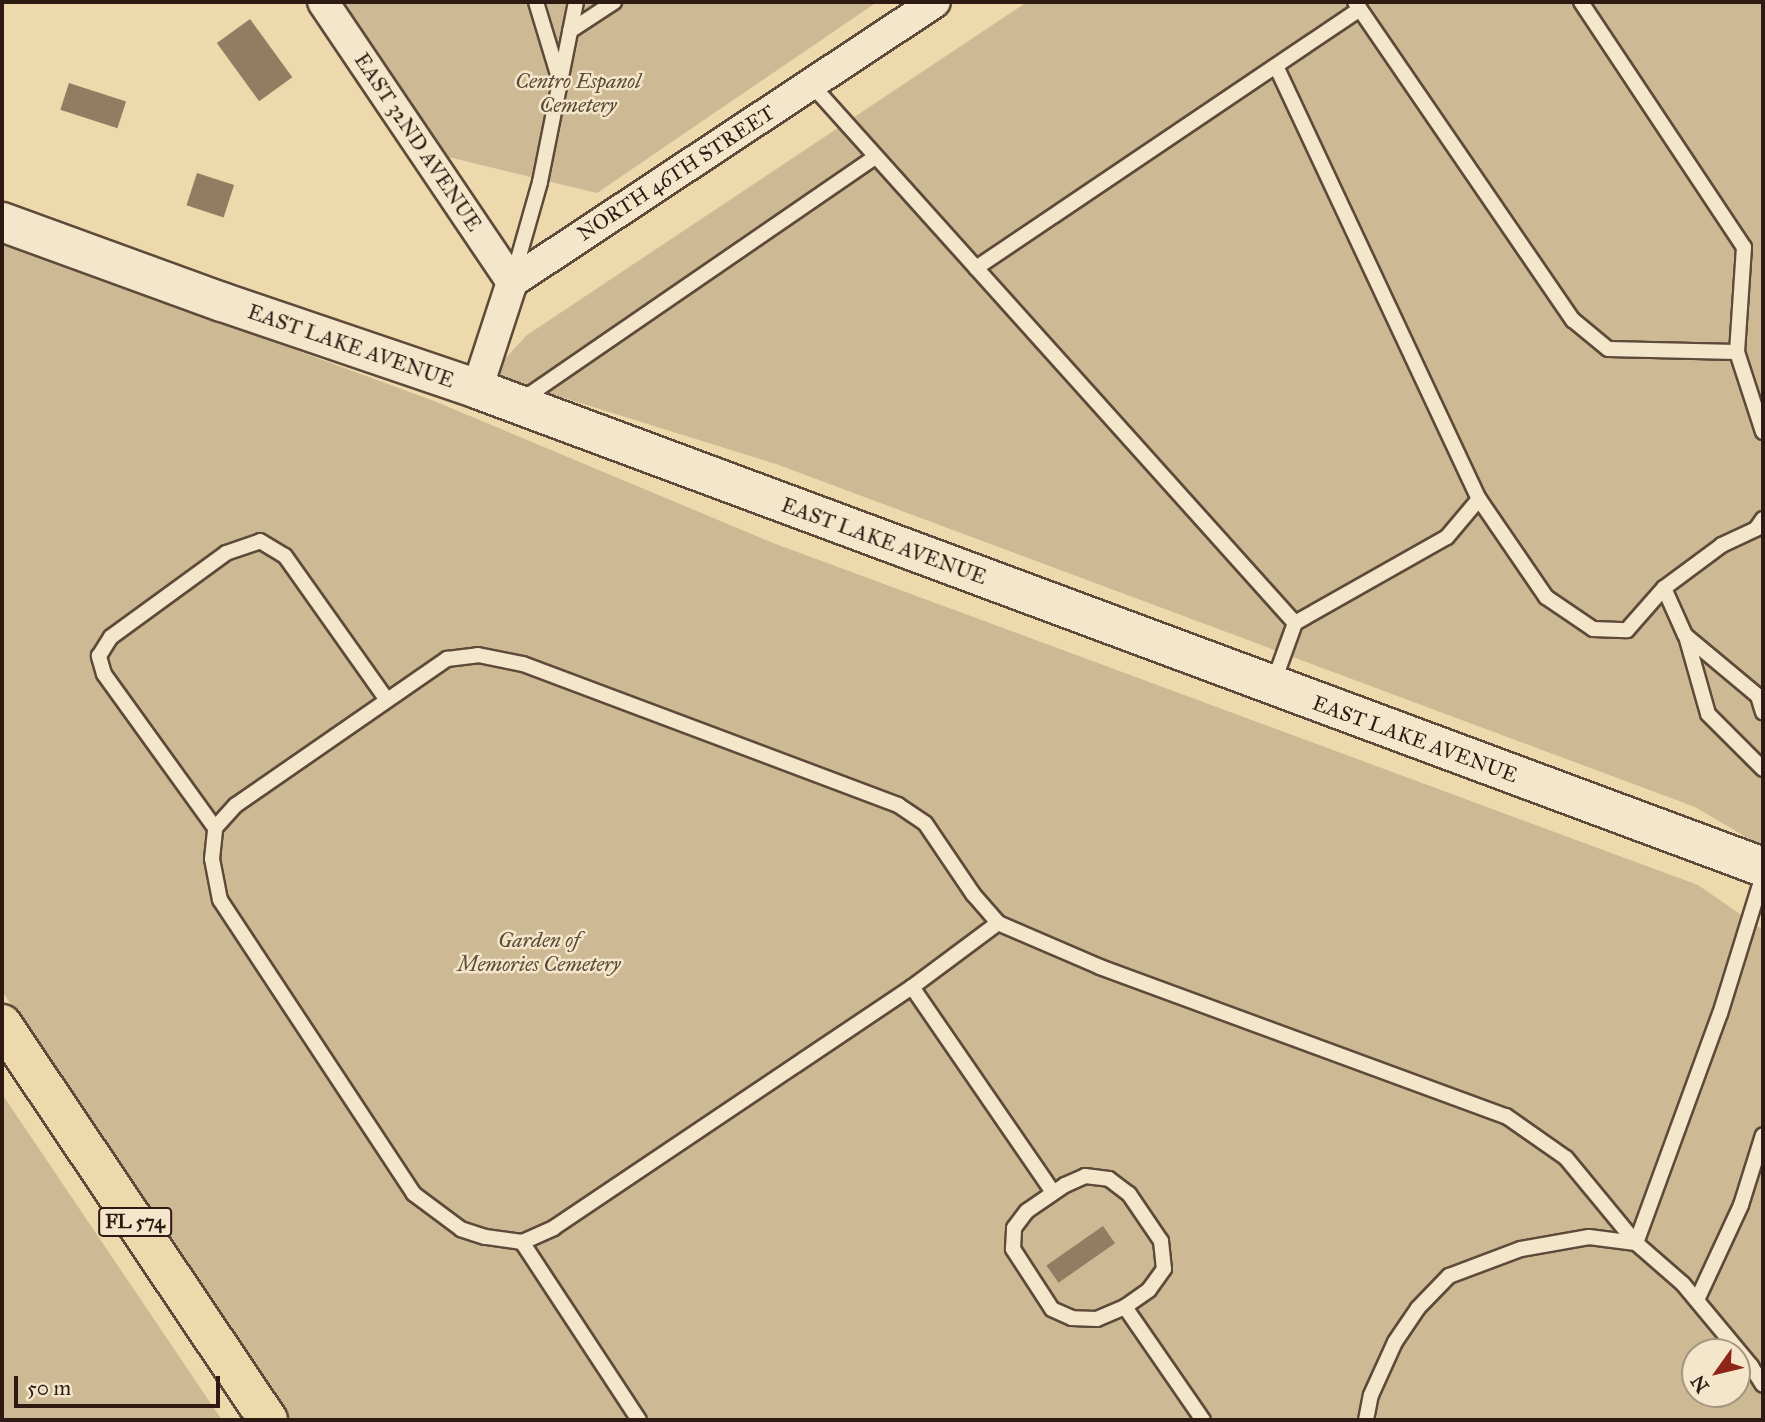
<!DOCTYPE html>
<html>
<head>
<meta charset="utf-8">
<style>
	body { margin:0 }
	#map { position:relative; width:1765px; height:1422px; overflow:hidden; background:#eed9ad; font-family:"IM FELL Great Primer",serif }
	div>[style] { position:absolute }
	.green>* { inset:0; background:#cdb993 }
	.building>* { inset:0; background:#927d63; transform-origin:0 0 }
	.roads { filter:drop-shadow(2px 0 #5e4a3a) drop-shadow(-2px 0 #5e4a3a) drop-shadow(0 2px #5e4a3a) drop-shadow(0 -2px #5e4a3a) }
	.lane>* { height:14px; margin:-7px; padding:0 7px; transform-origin:7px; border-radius:7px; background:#f4e6ca }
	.street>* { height:30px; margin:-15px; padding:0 15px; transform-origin:15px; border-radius:15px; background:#f4e6ca }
	.secondary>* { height:38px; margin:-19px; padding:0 19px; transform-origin:19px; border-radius:19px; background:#f4e6ca }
	.primary>* { height:38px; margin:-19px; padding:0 19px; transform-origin:19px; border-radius:19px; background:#eed9ad }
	span { translate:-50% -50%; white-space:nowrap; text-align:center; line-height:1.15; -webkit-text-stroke:5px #f4e6ca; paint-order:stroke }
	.shield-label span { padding:2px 5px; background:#f4e6ca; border:2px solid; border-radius:5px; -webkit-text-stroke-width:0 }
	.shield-label { font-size:19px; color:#2e1a13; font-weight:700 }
	.park-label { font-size:21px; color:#5e4a39; font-style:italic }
	.street-label { font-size:21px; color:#2e1a13 }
	.frame { position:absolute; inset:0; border:4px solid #2e1a13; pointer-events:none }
	.north { position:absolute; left:1681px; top:1338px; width:70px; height:70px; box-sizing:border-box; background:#f4e6ca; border:2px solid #a59481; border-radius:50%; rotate:236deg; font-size:19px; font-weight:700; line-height:28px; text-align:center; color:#2e1a13 }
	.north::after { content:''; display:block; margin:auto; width:24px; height:32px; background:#8f2418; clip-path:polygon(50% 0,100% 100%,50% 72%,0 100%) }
	.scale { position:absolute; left:14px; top:1376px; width:206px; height:32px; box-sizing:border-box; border:4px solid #2e1a13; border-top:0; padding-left:9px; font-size:21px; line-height:24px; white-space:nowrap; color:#2e1a13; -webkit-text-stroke:5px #f4e6ca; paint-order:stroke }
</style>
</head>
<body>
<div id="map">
	<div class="green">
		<div style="clip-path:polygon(338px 2px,877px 2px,597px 193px,432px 153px)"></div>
		<div style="clip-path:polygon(1027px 2px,1763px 2px,1763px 847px,1695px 807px,776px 464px,490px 375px,527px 335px)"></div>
		<div style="clip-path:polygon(evenodd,2px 242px,434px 401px,773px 543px,1698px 885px,1763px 930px,1763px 1420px,290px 1420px,2px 991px,2px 242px,1695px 1352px,1737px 1352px,1737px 1394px,1695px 1394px,1695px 1352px)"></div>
		<div style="clip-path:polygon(2px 1094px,222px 1420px,2px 1420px)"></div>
	</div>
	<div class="building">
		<div style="left:250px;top:19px;width:72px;height:41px;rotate:54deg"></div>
		<div style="left:69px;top:83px;width:60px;height:28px;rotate:18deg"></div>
		<div style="left:197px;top:173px;width:39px;height:34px;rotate:18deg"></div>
		<div style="left:1103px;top:1226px;width:21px;height:69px;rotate:55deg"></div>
	</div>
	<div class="roads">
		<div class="lane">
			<div style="left:536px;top:2px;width:83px;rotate:73.1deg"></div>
			<div style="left:1355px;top:2px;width:386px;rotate:55.6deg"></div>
			<div style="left:1573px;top:320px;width:45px;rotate:39.6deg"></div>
			<div style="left:1608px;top:349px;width:129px;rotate:1.3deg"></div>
			<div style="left:1581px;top:2px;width:294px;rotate:56.4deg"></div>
			<div style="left:1744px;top:247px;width:105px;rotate:93.8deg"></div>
			<div style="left:1737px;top:352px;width:84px;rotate:72deg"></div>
			<div style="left:570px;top:31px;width:53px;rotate:-33.4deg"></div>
			<div style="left:1276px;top:66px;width:478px;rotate:64.9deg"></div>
			<div style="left:1479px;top:499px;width:50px;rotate:130.1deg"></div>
			<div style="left:1447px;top:537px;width:175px;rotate:150.5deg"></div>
			<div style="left:811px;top:84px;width:724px;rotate:48.08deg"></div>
			<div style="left:1295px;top:623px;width:65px;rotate:109.8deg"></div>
			<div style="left:976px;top:268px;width:463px;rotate:-34deg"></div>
			<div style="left:513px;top:277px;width:99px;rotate:-74.1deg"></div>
			<div style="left:540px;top:182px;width:184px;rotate:-78.7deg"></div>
			<div style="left:520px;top:401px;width:431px;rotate:-34.5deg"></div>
			<div style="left:1479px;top:499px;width:119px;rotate:55.6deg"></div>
			<div style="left:1546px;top:597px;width:57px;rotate:34.2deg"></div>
			<div style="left:1593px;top:629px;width:34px;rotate:2deg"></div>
			<div style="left:1627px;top:630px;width:56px;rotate:-48.6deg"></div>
			<div style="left:1763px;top:519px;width:12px;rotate:125deg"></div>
			<div style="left:1756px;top:529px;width:38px;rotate:155deg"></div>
			<div style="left:1722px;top:545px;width:72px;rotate:143.4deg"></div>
			<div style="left:1664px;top:588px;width:51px;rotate:65.9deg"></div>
			<div style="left:1685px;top:635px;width:95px;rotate:39.9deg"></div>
			<div style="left:1758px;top:696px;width:17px;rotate:73deg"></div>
			<div style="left:1686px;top:636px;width:81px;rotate:74.2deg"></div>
			<div style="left:1708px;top:714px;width:78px;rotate:45deg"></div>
			<div style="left:215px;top:828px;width:190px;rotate:-125.8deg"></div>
			<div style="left:104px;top:674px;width:19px;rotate:-106deg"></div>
			<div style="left:99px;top:656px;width:22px;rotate:-58deg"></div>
			<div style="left:111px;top:637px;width:142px;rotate:-36.1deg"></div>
			<div style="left:226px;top:553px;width:36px;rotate:-19deg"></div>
			<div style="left:260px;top:541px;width:29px;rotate:31deg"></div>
			<div style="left:285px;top:556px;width:176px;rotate:54.7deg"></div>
			<div style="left:998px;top:923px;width:107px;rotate:143.3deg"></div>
			<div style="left:912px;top:987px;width:432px;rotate:146.1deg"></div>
			<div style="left:554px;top:1228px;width:35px;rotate:156deg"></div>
			<div style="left:522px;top:1242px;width:37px;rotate:-172deg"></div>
			<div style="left:485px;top:1237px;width:25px;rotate:-162deg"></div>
			<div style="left:461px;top:1229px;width:59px;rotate:-143.3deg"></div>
			<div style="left:414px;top:1194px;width:352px;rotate:-123.4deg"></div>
			<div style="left:220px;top:900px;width:42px;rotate:-101deg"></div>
			<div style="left:212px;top:859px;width:31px;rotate:-84deg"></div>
			<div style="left:215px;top:828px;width:31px;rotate:-48deg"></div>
			<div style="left:236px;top:805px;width:257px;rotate:-34.7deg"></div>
			<div style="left:447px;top:659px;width:31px;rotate:-7deg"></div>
			<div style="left:478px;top:655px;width:46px;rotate:11.3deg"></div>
			<div style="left:523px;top:664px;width:401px;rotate:20.6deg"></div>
			<div style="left:898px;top:805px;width:32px;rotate:34deg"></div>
			<div style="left:925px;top:823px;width:86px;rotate:55.9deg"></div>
			<div style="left:973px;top:894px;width:38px;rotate:49deg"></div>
			<div style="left:998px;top:923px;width:111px;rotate:23.3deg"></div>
			<div style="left:1100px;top:967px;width:432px;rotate:20.2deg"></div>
			<div style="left:1506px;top:1116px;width:73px;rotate:35deg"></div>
			<div style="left:1566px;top:1158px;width:110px;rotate:50.5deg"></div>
			<div style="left:1636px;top:1243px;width:244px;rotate:-69.9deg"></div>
			<div style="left:1720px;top:1014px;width:145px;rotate:-72.8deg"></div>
			<div style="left:912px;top:987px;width:249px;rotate:55.5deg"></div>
			<div style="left:522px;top:1242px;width:213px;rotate:56.7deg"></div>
			<div style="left:1697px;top:1300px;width:105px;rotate:-65.1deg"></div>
			<div style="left:1741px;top:1205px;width:73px;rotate:-72.6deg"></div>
			<div style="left:1125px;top:1307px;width:30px;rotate:157deg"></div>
			<div style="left:1097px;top:1319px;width:25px;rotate:-178deg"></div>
			<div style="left:1072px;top:1318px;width:22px;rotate:-156deg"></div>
			<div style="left:1052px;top:1309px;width:72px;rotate:-123deg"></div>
			<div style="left:1013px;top:1249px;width:21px;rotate:-87deg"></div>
			<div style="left:1014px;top:1228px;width:21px;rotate:-53deg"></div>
			<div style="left:1027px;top:1211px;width:46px;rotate:-34.4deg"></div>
			<div style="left:1065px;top:1185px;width:22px;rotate:-24deg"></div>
			<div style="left:1085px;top:1176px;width:24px;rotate:7deg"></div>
			<div style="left:1109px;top:1179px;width:25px;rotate:37deg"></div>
			<div style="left:1129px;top:1194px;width:57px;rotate:55.8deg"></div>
			<div style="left:1161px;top:1241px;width:28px;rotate:84deg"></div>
			<div style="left:1164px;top:1269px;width:26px;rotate:126deg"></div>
			<div style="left:1149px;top:1290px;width:29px;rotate:145deg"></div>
			<div style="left:1125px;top:1307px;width:137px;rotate:55.4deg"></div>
			<div style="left:1366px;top:1420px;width:25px;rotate:-79deg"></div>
			<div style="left:1371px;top:1395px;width:58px;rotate:-65.6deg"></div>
			<div style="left:1395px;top:1342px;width:41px;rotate:-55.9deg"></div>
			<div style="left:1418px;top:1308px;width:45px;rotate:-45.9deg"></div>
			<div style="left:1449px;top:1276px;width:77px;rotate:-20.6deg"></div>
			<div style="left:1521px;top:1249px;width:69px;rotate:-10deg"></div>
			<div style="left:1589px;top:1237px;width:47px;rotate:7.3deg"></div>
			<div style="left:1636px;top:1243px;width:62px;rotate:41.1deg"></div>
			<div style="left:1683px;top:1284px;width:107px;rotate:50.3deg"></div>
			<div style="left:1751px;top:1366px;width:22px;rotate:58deg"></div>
		</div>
		<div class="street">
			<div style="left:323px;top:2px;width:338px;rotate:56deg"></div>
			<div style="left:477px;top:389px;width:113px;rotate:-71.9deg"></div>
			<div style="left:512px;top:282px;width:507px;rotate:-33.5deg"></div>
		</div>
		<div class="secondary">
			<div style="left:2px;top:222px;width:234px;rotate:20deg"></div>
			<div style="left:222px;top:302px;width:269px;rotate:18.8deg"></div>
			<div style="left:477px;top:389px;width:1372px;rotate:20.39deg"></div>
		</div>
		<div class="primary">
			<div style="left:2px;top:1024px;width:477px;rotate:56.1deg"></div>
		</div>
	</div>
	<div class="shield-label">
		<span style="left:135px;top:1222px">FL 574</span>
	</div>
	<div class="park-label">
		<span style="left:578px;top:93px">Centro Espanol<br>Cemetery</span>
		<span style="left:539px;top:952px">Garden of<br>Memories Cemetery</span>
	</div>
	<div class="street-label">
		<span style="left:418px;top:142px;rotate:56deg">EAST 32ND AVENUE</span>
		<span style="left:676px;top:173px;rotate:-33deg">NORTH 46TH STREET</span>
		<span style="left:351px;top:346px;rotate:19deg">EAST LAKE AVENUE</span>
		<span style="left:884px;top:541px;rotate:20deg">EAST LAKE AVENUE</span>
		<span style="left:1415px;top:739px;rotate:20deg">EAST LAKE AVENUE</span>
	</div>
	<div class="frame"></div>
	<div class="north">N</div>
	<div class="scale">50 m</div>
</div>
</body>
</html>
